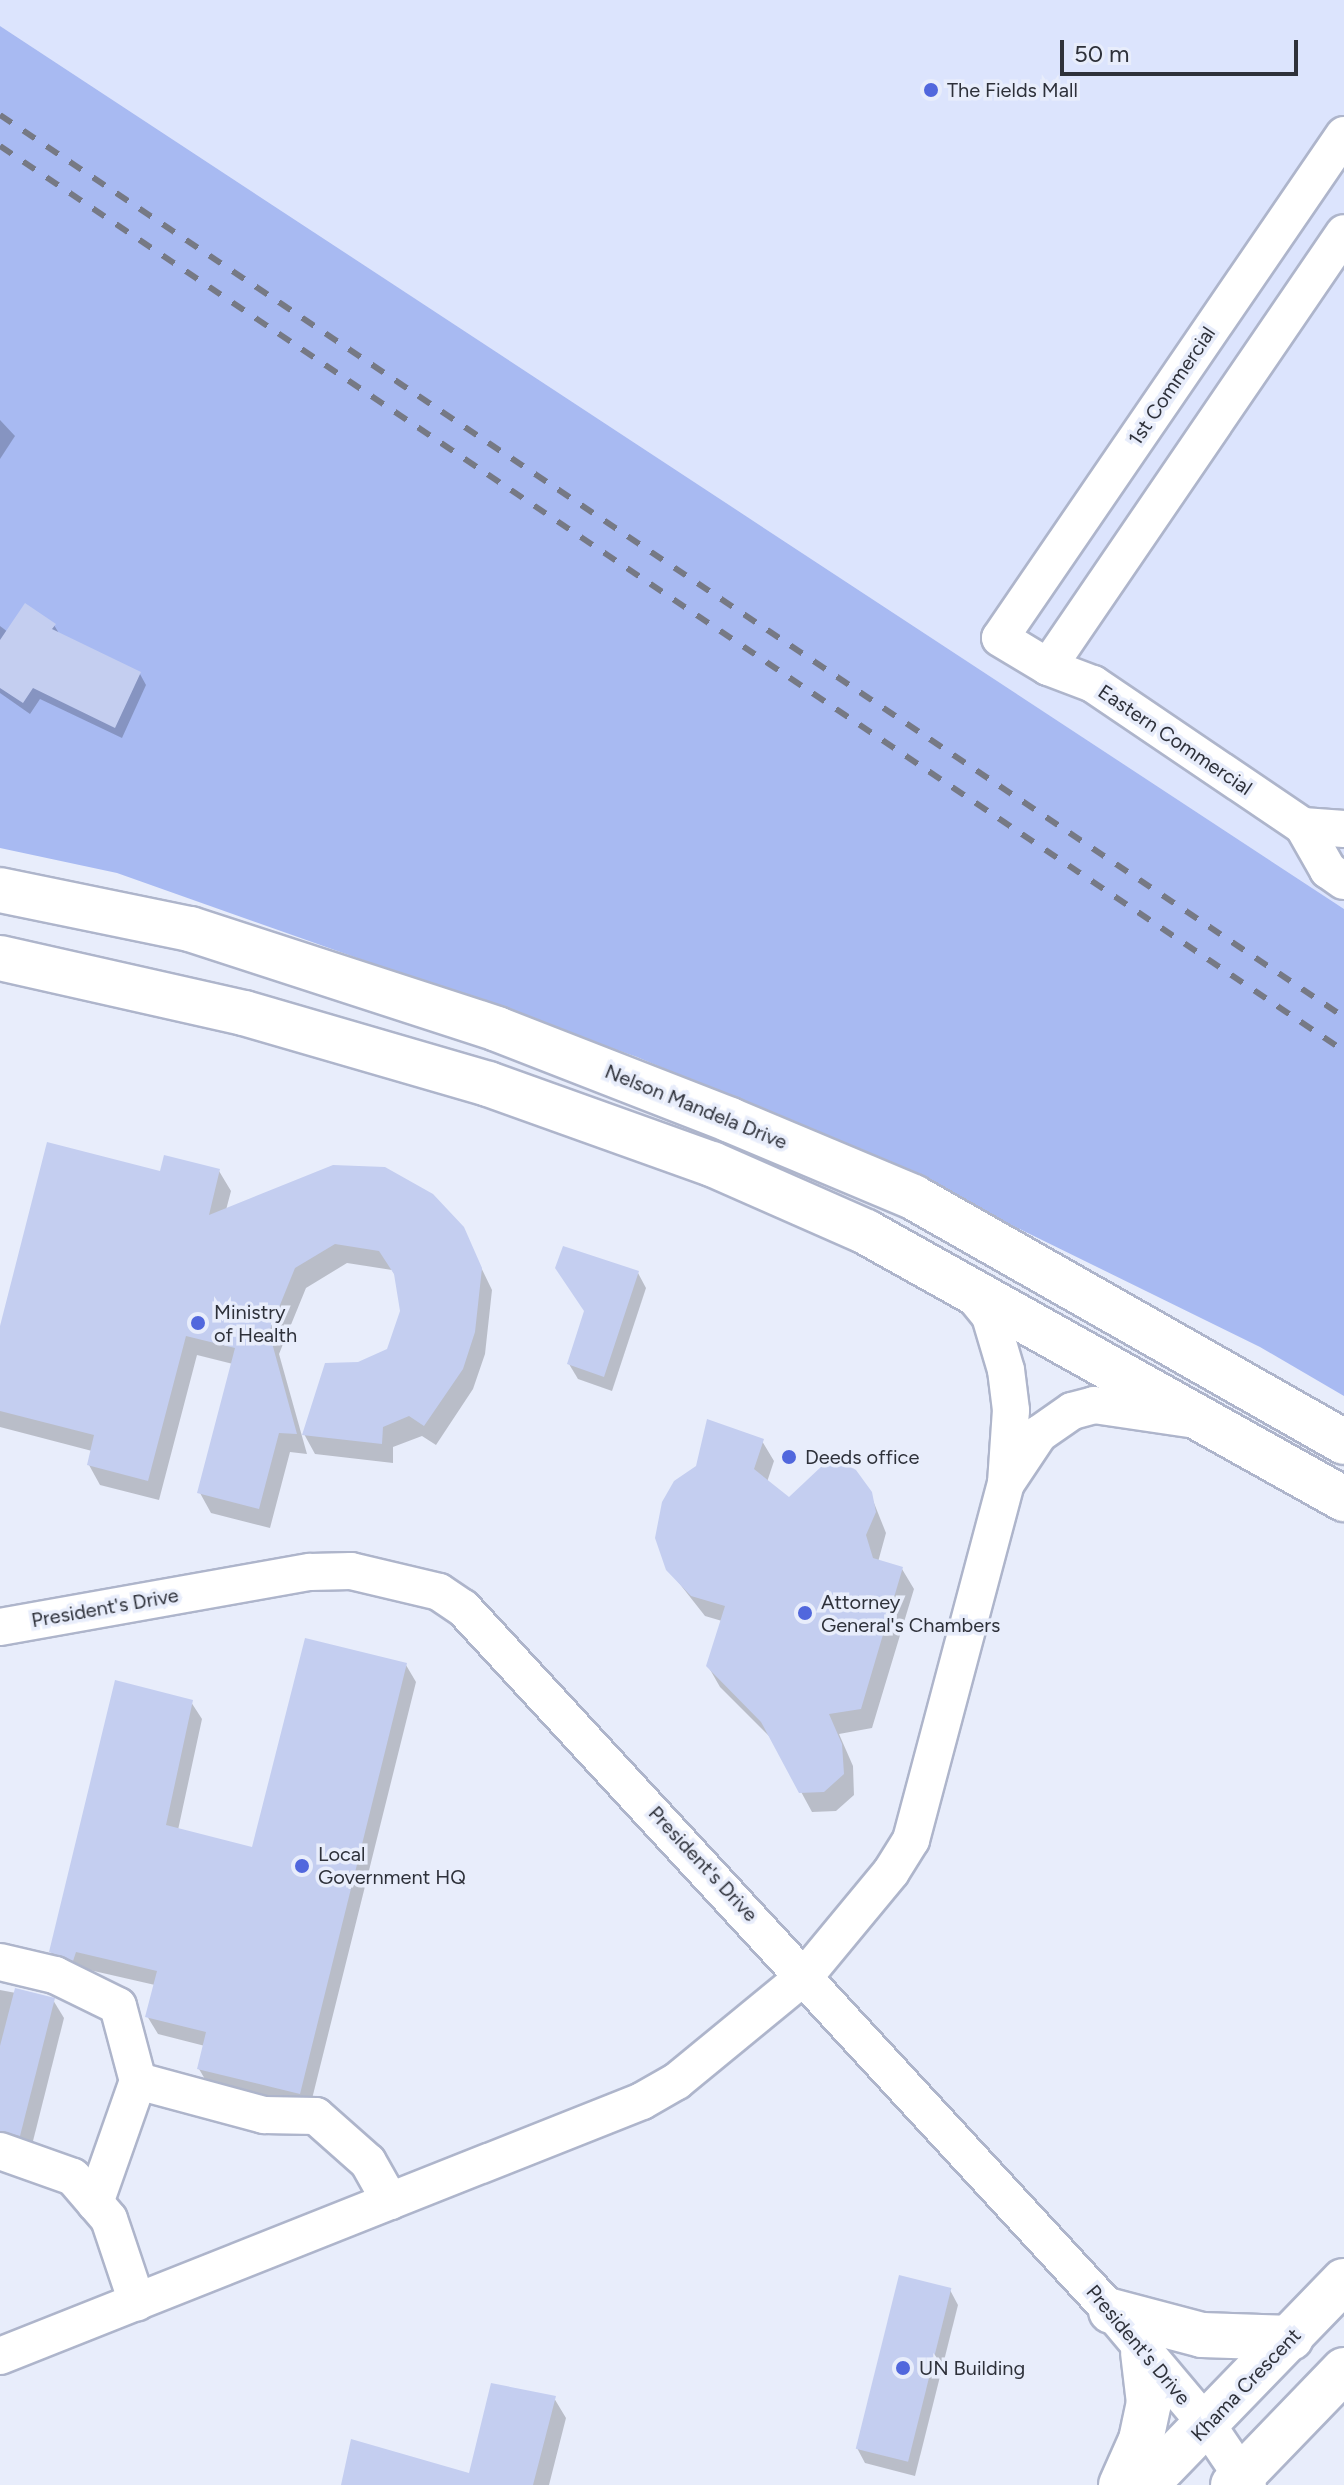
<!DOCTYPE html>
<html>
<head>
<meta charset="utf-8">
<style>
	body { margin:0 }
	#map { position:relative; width:1344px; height:2485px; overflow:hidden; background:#e8edfb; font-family:Figtree,sans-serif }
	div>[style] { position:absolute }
	.built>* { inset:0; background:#dce4fd }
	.green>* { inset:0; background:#a8baf2 }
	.shadow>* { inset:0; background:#0003 }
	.building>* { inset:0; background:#c4cef0; transform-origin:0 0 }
	.roads { filter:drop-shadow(2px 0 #aeb5cb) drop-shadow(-2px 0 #aeb5cb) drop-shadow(0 2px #aeb5cb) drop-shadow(0 -2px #aeb5cb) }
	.minor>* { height:36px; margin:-18px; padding:0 18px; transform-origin:18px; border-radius:18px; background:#fff }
	.primary>* { height:44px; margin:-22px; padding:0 22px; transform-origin:22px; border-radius:22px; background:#fff }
	.rail>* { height:6px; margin-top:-3px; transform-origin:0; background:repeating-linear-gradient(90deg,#767984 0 14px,transparent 0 28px) }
	.dots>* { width:22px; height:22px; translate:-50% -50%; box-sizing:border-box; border:4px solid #e8edfb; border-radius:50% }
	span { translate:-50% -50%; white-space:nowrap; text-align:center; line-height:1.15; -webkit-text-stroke:7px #e8edfb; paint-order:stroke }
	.poi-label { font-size:20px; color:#2e313a }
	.left { translate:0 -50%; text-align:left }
	.street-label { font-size:20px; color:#2e313a }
	.scale { position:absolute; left:1060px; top:40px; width:238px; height:36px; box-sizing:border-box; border:4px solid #2e313a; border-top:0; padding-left:10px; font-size:24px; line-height:28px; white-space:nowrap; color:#2e313a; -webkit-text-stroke:6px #e8edfb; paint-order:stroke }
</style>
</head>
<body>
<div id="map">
	<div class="built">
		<div style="clip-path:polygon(0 0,1344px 0,1344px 909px,0 26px)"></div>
	</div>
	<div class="green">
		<div style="clip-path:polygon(0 26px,1344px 909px,1344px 1396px,1260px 1347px,873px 1157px,637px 1057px,117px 873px,0 848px)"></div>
	</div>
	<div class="shadow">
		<div style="clip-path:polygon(0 420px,15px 436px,0 459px)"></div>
		<div style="clip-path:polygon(54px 625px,60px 635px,140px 674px,146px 685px,122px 738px,40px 699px,30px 714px,0 693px,0 626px,8px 632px)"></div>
		<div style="clip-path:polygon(219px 1171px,231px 1191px,226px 1210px,462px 1228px,492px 1290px,485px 1354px,473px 1389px,436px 1445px,422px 1436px,393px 1447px,393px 1463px,315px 1454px,304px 1434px,358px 1364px,389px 1350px,402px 1311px,396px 1277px,392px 1270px,347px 1263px,306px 1288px,279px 1354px,307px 1454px,290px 1452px,270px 1528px,211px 1513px,200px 1493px,233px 1364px,197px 1355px,159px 1500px,100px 1485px,89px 1465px,92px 1451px,0 1427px,0 1334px,161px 1174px)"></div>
		<div style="clip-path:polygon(638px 1273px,646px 1288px,612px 1391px,578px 1379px,569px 1364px,586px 1313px)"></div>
		<div style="clip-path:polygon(762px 1441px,774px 1461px,767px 1482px,789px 1499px,870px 1493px,886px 1533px,878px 1562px,902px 1569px,914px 1589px,872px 1728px,839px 1734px,853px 1766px,854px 1795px,836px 1811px,812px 1812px,773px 1740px,720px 1687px,708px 1666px,722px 1621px,705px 1616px,668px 1569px)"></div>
		<div style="clip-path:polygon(406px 1665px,416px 1682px,309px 2111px,209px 2086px,199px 2069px,205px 2046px,158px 2034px,147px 2016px,155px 1985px,85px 1969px,83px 1977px,61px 1969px,51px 1952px,191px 1702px,202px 1719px,178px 1830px,254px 1849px)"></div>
		<div style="clip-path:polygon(0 1990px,53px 2000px,64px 2018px,30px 2153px,0 2148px)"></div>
		<div style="clip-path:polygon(950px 2290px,958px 2305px,915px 2476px,865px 2463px,857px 2448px)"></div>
		<div style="clip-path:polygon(554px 2398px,566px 2418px,549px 2485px,343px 2485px,470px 2475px)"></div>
	</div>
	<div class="building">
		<div style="clip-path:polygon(25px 603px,56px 624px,52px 629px,141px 672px,115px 728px,33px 688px,23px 703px,0 688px,0 640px)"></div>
		<div style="clip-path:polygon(47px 1142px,160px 1171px,164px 1155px,220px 1169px,209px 1215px,333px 1165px,385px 1167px,433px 1194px,464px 1227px,482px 1268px,475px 1332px,463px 1369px,424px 1426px,409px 1416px,383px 1427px,382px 1444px,302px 1435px,325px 1363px,358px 1362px,387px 1349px,400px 1311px,394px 1274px,379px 1251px,335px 1244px,295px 1268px,269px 1332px,297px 1434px,279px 1433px,259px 1509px,197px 1493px,235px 1348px,186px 1336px,148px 1481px,87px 1465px,94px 1435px,0 1411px,0 1326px)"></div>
		<div style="clip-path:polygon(563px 1246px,639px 1271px,604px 1377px,567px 1364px,584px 1311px,555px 1268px)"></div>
		<div style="clip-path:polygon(707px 1419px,764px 1439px,754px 1469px,789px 1497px,823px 1465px,844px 1463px,856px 1470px,872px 1492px,876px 1512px,866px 1535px,873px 1558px,903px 1567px,861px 1709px,829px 1714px,842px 1744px,844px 1774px,824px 1792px,799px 1793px,761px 1722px,706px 1666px,725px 1606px,691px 1596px,666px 1570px,655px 1538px,662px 1502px,674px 1481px,696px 1466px)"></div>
		<div style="clip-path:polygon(305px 1638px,407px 1663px,300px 2094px,197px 2069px,206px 2032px,145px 2017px,157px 1971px,76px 1952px,73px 1961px,49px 1952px,115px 1680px,193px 1700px,166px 1825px,252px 1847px)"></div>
		<div style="clip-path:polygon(15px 1988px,55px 1998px,20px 2136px,0 2131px,0 2046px)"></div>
		<div style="left:899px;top:2275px;width:54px;height:179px;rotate:14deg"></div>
		<div style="clip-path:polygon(491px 2383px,556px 2396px,533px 2485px,341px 2485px,351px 2439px,469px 2473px)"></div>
	</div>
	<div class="roads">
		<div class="minor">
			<div style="left:1344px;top:135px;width:609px;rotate:124.37deg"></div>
			<div style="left:1000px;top:638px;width:56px;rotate:31.1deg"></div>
			<div style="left:1048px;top:667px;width:48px;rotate:20.7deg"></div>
			<div style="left:1093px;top:684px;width:254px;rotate:34.1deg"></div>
			<div style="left:1303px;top:826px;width:51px;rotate:60.4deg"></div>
			<div style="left:1328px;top:870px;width:19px;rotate:35deg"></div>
			<div style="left:1048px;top:667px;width:525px;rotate:-55.7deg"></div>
			<div style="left:1303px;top:826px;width:41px;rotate:4.2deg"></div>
			<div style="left:1007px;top:1482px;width:58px;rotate:-56.3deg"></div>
			<div style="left:1039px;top:1434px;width:40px;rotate:-34.9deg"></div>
			<div style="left:1072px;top:1411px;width:23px;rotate:-15deg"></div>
			<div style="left:1094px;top:1405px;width:96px;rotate:8.4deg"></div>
			<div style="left:0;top:1627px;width:315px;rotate:-10.1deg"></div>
			<div style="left:310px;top:1572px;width:41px;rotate:-1.4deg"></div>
			<div style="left:351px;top:1571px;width:90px;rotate:13.4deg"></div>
			<div style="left:439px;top:1592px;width:29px;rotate:34deg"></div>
			<div style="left:463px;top:1608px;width:956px;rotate:47.33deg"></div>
			<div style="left:1111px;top:2311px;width:150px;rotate:49.9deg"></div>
			<div style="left:1208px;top:2426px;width:71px;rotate:55.9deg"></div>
			<div style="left:0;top:1962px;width:57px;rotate:13.3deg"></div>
			<div style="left:55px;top:1975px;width:70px;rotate:26.2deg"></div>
			<div style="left:118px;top:2006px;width:78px;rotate:75.1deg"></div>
			<div style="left:138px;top:2081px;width:131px;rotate:15.1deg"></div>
			<div style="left:264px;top:2115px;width:52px;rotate:1.1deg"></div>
			<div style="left:316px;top:2116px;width:69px;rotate:41.5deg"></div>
			<div style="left:368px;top:2162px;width:45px;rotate:60.6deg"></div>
			<div style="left:0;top:2151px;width:77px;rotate:19.6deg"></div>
			<div style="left:73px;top:2177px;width:55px;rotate:49.4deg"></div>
			<div style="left:109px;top:2219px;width:88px;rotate:71.4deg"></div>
			<div style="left:95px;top:2203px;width:129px;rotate:-70.6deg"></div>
			<div style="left:0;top:2356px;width:691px;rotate:-21.66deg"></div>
			<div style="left:642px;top:2101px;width:40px;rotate:-29.7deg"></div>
			<div style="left:677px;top:2081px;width:166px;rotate:-39.4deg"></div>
			<div style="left:805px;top:1976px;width:135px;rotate:-50.4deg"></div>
			<div style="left:891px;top:1872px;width:38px;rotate:-58deg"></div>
			<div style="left:911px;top:1840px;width:369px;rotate:-75.1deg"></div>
			<div style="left:1006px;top:1483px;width:73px;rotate:-86.1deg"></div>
			<div style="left:1011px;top:1410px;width:40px;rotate:-97.1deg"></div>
			<div style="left:1006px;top:1370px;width:56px;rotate:-106.5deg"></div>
			<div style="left:990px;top:1316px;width:33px;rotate:-129deg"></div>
		</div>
		<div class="primary">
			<div style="left:0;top:890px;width:194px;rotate:11.6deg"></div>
			<div style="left:190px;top:929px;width:323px;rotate:18deg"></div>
			<div style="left:497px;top:1029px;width:250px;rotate:21.3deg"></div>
			<div style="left:730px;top:1120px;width:199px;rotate:22.8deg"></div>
			<div style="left:913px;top:1197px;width:496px;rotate:29.6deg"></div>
			<div style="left:0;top:958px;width:250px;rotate:12.7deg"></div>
			<div style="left:244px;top:1013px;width:254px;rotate:16.2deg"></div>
			<div style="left:488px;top:1084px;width:238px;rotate:19.7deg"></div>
			<div style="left:712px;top:1164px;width:168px;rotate:23.8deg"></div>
			<div style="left:866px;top:1232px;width:548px;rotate:29.19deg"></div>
			<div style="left:1111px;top:2311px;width:94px;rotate:14.8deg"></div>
			<div style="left:1202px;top:2335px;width:89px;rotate:1.9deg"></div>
			<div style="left:1121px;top:2485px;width:49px;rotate:-66deg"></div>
			<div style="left:1141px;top:2440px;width:38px;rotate:-78deg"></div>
			<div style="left:1149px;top:2403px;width:51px;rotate:-96.7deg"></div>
			<div style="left:1146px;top:2485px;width:284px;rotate:-45.9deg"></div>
			<div style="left:1233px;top:2485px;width:160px;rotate:-46deg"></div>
		</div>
	</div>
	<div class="rail">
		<div style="left:0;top:115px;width:1619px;rotate:33.87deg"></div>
		<div style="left:0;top:146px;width:1620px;rotate:33.95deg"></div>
	</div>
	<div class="dots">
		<div style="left:931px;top:90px;background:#5167dd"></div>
		<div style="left:198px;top:1323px;background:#5167dd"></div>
		<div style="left:789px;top:1457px;background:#5167dd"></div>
		<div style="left:805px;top:1613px;background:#5167dd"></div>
		<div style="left:302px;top:1866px;background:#5167dd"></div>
		<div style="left:903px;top:2368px;background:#5167dd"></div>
	</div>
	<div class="poi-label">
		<span class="left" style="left:947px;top:90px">The Fields Mall</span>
		<span class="left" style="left:214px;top:1324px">Ministry<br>of Health</span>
		<span class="left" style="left:805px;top:1457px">Deeds office</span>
		<span class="left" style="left:821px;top:1614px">Attorney<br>General's Chambers</span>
		<span class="left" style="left:318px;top:1866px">Local<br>Government HQ</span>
		<span class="left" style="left:919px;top:2368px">UN Building</span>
	</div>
	<div class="street-label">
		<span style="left:1172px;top:386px;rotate:-56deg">1st Commercial</span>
		<span style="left:1175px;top:740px;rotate:34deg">Eastern Commercial</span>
		<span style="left:696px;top:1107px;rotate:22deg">Nelson Mandela Drive</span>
		<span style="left:105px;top:1608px;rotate:-10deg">President's Drive</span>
		<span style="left:703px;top:1864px;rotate:47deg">President's Drive</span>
		<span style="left:1138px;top:2345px;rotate:50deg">President's Drive</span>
		<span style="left:1246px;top:2385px;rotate:-46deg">Khama Crescent</span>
	</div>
	<div class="scale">50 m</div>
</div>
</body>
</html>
